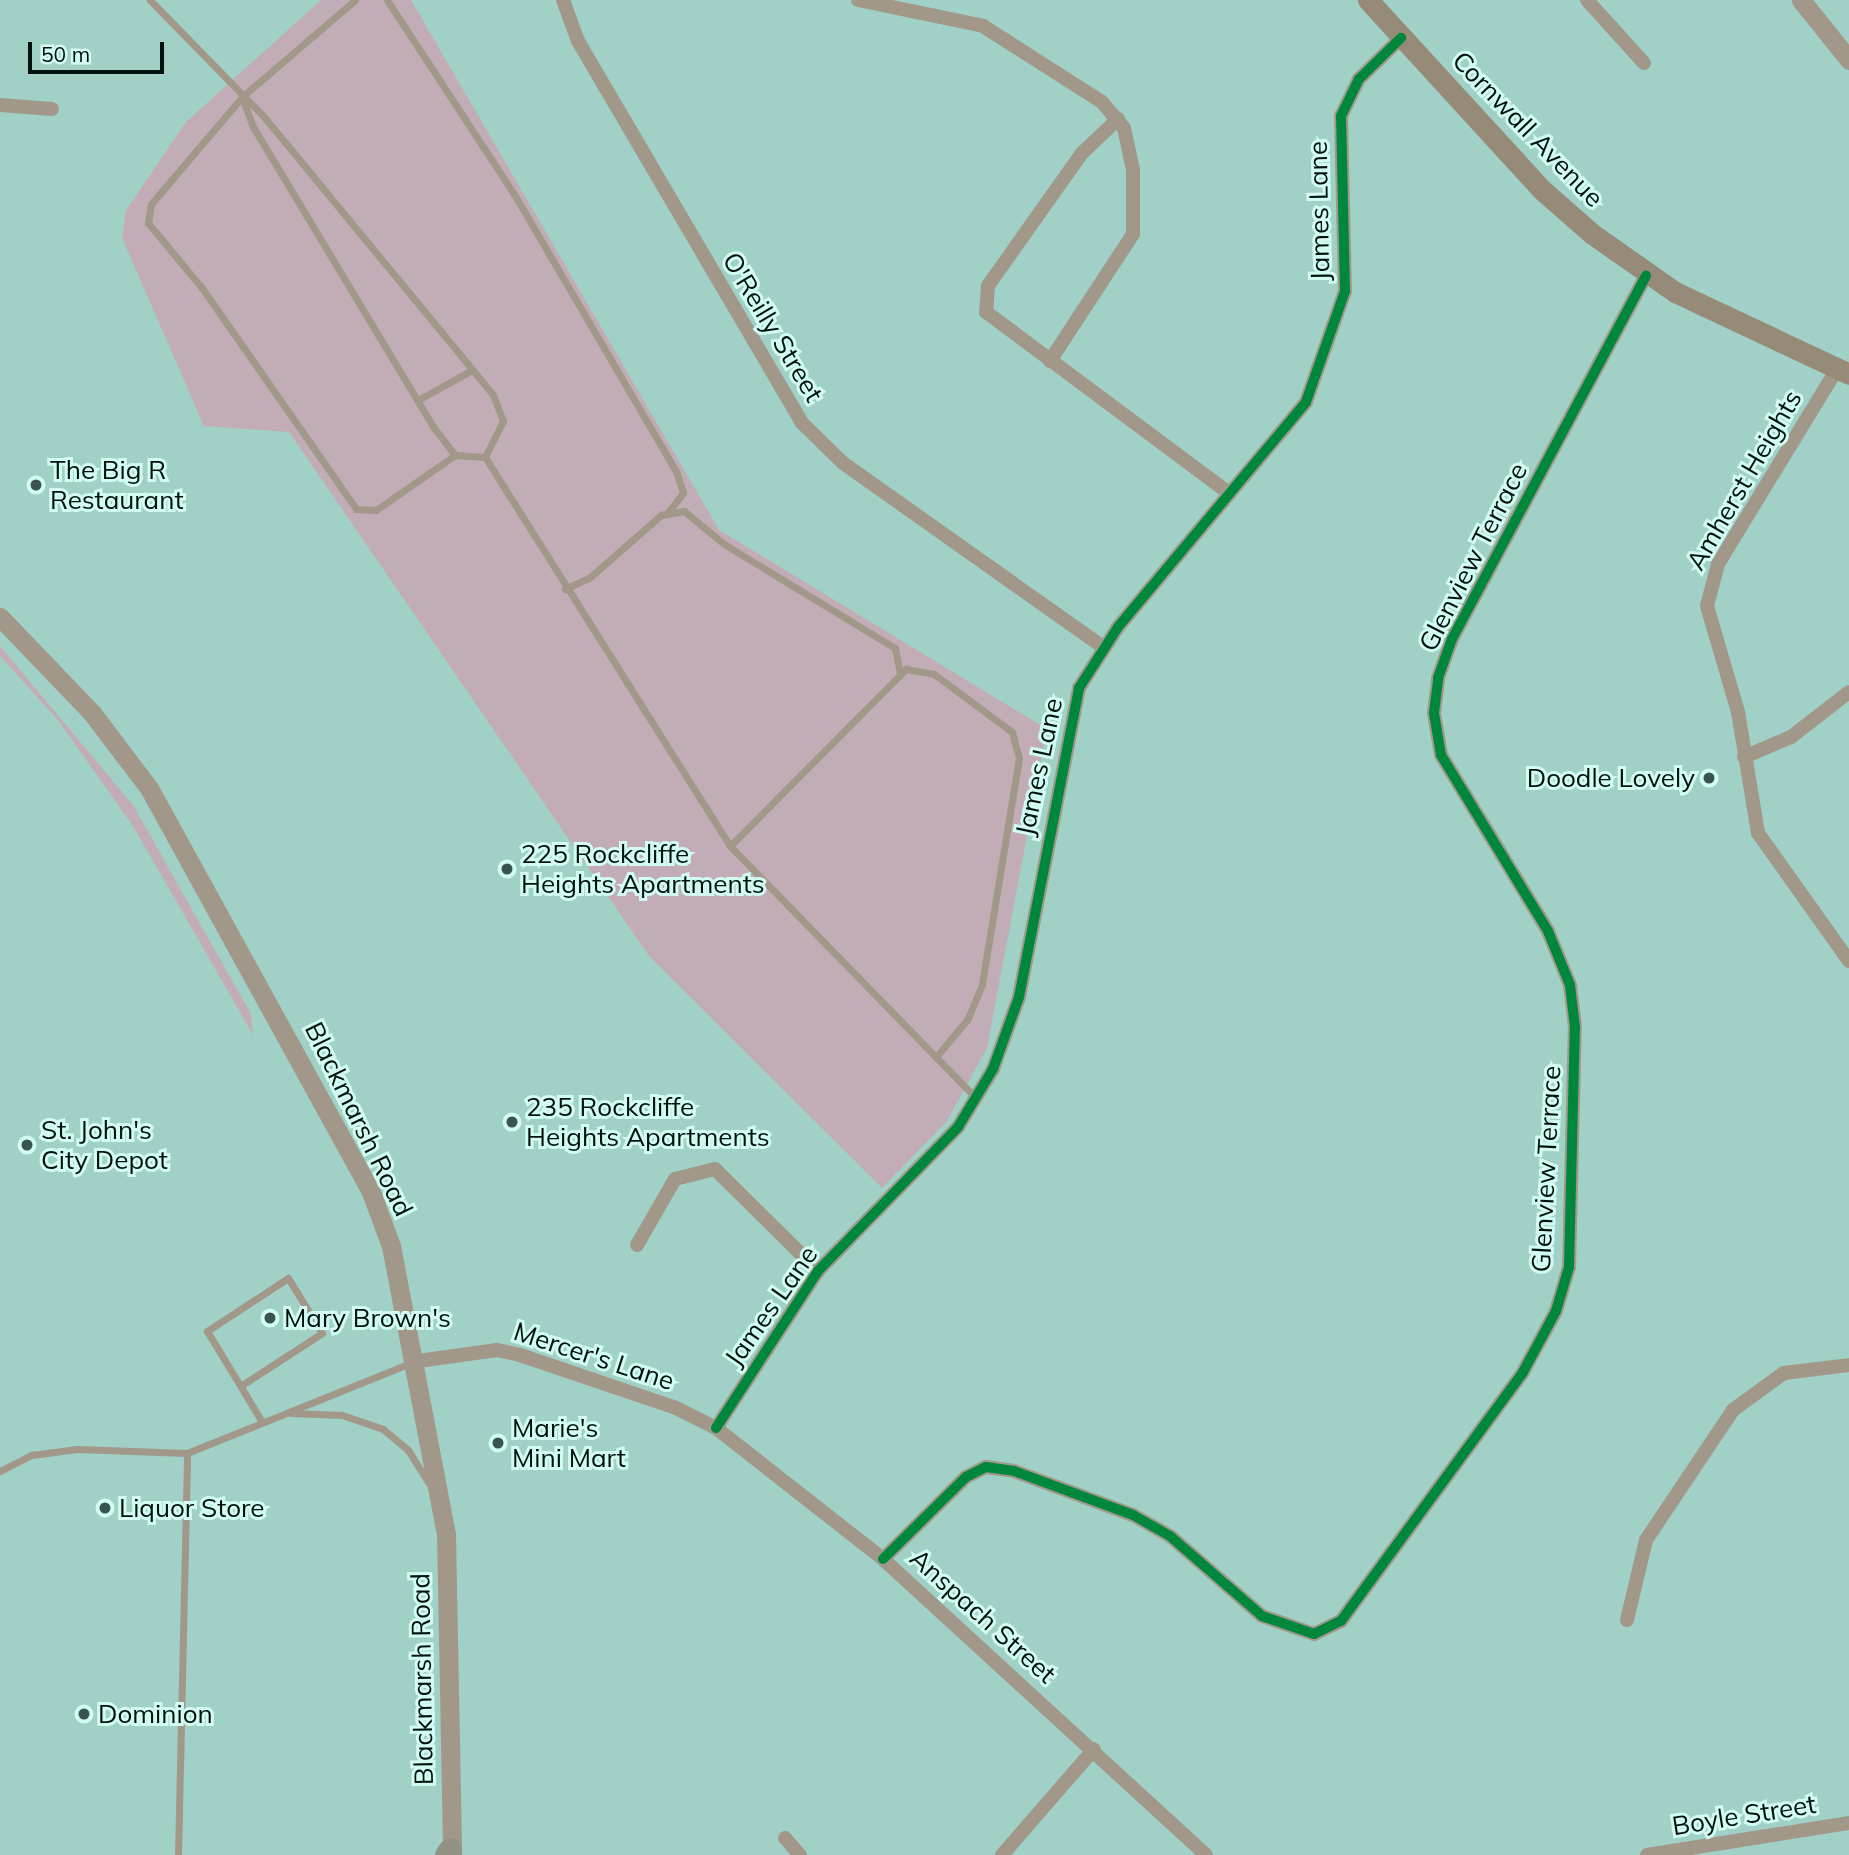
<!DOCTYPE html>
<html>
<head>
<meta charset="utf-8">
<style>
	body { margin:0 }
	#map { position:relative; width:1849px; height:1855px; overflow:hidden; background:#a0d0c6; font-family:Mulish,sans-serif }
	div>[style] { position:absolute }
	.green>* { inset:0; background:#c2adb7 }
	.service>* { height:7px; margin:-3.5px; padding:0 3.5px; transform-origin:3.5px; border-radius:3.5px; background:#a1988a }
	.minor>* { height:14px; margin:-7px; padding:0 7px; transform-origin:7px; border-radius:7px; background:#a1988a }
	.tertiary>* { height:19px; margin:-9.5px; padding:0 9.5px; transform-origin:9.5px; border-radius:9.5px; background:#a1988a }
	.secondary>* { height:21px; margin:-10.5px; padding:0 10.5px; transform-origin:10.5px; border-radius:10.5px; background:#968a79 }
	.primary>* { height:23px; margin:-11.5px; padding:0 11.5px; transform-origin:11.5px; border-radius:11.5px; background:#929284 }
	.cycleway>* { height:10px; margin:-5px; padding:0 5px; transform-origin:5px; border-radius:5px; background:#00873e }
	.dots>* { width:19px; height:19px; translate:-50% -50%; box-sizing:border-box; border:4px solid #d2fcf1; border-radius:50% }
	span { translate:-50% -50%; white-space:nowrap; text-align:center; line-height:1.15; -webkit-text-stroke:6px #d2fcf1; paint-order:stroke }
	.street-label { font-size:26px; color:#00120d }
	.poi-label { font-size:26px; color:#00120d }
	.left { translate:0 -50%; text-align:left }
	.right { translate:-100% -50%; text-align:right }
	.scale { position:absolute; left:28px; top:42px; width:136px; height:32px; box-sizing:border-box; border:4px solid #00120d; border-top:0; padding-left:9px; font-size:21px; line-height:24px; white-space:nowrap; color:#00120d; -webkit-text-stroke:5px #d2fcf1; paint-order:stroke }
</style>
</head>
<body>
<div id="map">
	<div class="green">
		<div style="clip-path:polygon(321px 0,411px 0,719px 530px,1047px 729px,987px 1048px,947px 1121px,882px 1188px,649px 956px,289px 432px,204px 426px,122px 238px,126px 210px,186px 122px)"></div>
		<div style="clip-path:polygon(0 646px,133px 805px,251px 1014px,253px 1035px,133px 826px,57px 719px,0 656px)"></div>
	</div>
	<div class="service">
		<div style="left:150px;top:0;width:165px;rotate:45.7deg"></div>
		<div style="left:265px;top:118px;width:359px;rotate:50.5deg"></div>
		<div style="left:493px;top:395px;width:28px;rotate:69deg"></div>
		<div style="left:503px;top:421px;width:40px;rotate:116.6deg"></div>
		<div style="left:485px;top:457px;width:30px;rotate:-176deg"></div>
		<div style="left:455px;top:455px;width:34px;rotate:-128deg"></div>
		<div style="left:434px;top:428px;width:351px;rotate:-121deg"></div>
		<div style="left:253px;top:127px;width:32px;rotate:-110deg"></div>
		<div style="left:355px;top:0;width:149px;rotate:139.4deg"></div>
		<div style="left:242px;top:97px;width:140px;rotate:130.4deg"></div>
		<div style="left:151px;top:204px;width:19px;rotate:99deg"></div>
		<div style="left:148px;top:223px;width:85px;rotate:50.3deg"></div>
		<div style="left:202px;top:288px;width:269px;rotate:55.1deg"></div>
		<div style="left:356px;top:509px;width:20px;rotate:3deg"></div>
		<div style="left:376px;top:510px;width:96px;rotate:-34.8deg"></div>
		<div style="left:387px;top:0;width:232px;rotate:56.8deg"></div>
		<div style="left:514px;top:194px;width:321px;rotate:59.7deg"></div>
		<div style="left:676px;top:471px;width:23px;rotate:72deg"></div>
		<div style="left:683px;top:493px;width:23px;rotate:128deg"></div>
		<div style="left:418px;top:400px;width:62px;rotate:-29.1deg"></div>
		<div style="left:485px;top:457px;width:460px;rotate:57.8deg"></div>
		<div style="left:730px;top:846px;width:351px;rotate:45.7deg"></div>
		<div style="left:565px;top:589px;width:26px;rotate:-25deg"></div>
		<div style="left:589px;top:578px;width:96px;rotate:-41.2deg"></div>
		<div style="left:661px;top:515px;width:23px;rotate:-10deg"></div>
		<div style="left:684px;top:511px;width:52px;rotate:39.5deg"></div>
		<div style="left:724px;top:544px;width:200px;rotate:31.3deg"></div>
		<div style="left:895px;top:648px;width:25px;rotate:79deg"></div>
		<div style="left:730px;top:846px;width:250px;rotate:-45.2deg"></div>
		<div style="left:906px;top:669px;width:28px;rotate:10deg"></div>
		<div style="left:934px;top:674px;width:97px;rotate:36.6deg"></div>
		<div style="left:1012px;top:732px;width:27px;rotate:75deg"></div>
		<div style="left:1019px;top:758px;width:230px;rotate:99.3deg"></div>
		<div style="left:982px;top:985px;width:38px;rotate:113deg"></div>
		<div style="left:967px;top:1020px;width:48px;rotate:130deg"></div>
		<div style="left:242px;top:1385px;width:95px;rotate:-33deg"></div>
		<div style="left:322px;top:1333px;width:65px;rotate:-121.7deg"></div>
		<div style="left:288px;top:1278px;width:97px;rotate:146.8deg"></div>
		<div style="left:207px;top:1331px;width:104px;rotate:58.8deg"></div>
		<div style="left:291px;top:1413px;width:51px;rotate:2.2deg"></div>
		<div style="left:342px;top:1415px;width:43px;rotate:18.9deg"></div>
		<div style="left:383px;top:1429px;width:33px;rotate:40deg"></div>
		<div style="left:408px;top:1450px;width:39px;rotate:58deg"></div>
		<div style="left:0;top:1471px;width:36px;rotate:-27deg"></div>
		<div style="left:32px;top:1455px;width:45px;rotate:-7.6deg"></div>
		<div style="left:77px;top:1449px;width:110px;rotate:2.1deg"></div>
		<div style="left:187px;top:1453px;width:241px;rotate:-21.9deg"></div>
		<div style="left:178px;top:1855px;width:402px;rotate:-88.7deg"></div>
	</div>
	<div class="minor">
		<div style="left:563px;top:0;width:44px;rotate:69.9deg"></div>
		<div style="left:578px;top:41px;width:443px;rotate:59.6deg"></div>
		<div style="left:802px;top:423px;width:57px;rotate:44.3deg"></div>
		<div style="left:843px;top:463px;width:319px;rotate:35.3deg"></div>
		<div style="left:858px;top:0;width:128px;rotate:11.7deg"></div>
		<div style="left:983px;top:26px;width:141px;rotate:32.6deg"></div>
		<div style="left:1102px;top:102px;width:34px;rotate:50deg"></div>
		<div style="left:1124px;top:128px;width:43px;rotate:77.9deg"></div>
		<div style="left:1133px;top:170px;width:64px;rotate:90deg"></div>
		<div style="left:1133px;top:234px;width:152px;rotate:123.2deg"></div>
		<div style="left:1587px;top:0;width:85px;rotate:47.9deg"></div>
		<div style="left:0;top:105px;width:52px;rotate:4.4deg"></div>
		<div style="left:1118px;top:119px;width:50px;rotate:136.6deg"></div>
		<div style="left:1082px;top:153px;width:163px;rotate:125.3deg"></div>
		<div style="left:988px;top:286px;width:26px;rotate:94deg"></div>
		<div style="left:986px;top:312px;width:304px;rotate:36.7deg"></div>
		<div style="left:1837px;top:369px;width:228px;rotate:121.4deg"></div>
		<div style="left:1718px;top:564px;width:43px;rotate:104.7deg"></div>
		<div style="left:1707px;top:606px;width:110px;rotate:73.7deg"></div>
		<div style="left:1738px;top:712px;width:123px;rotate:80.6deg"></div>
		<div style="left:1758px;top:833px;width:157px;rotate:54.6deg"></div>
		<div style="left:1744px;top:757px;width:51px;rotate:-23.1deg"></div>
		<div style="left:1791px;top:737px;width:73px;rotate:-37.8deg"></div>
		<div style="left:637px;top:1245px;width:76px;rotate:-60.1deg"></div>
		<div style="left:675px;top:1179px;width:41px;rotate:-14deg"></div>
		<div style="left:715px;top:1169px;width:145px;rotate:44.7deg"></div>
		<div style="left:411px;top:1362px;width:87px;rotate:-7.9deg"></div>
		<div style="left:497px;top:1350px;width:24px;rotate:12deg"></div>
		<div style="left:520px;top:1355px;width:163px;rotate:18.7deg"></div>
		<div style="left:674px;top:1407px;width:47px;rotate:26.6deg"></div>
		<div style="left:716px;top:1428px;width:212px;rotate:38.1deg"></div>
		<div style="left:883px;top:1559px;width:438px;rotate:42.5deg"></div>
		<div style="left:716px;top:1428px;width:187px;rotate:-57deg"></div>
		<div style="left:818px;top:1271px;width:201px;rotate:-45.8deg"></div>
		<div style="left:958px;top:1127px;width:68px;rotate:-58.9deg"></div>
		<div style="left:993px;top:1069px;width:77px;rotate:-70.1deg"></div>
		<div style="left:1019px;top:997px;width:315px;rotate:-79deg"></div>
		<div style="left:1079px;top:688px;width:72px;rotate:-57.4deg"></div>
		<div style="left:1118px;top:627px;width:293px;rotate:-50.1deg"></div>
		<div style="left:1306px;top:402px;width:118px;rotate:-70.6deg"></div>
		<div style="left:1345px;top:291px;width:175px;rotate:-91.3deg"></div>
		<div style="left:1341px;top:116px;width:41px;rotate:-64.1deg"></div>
		<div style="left:1359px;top:79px;width:59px;rotate:-44.3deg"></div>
		<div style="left:883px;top:1559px;width:117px;rotate:-44.7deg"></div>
		<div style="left:966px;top:1477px;width:22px;rotate:-27deg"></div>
		<div style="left:986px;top:1467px;width:28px;rotate:8deg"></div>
		<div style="left:1014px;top:1471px;width:127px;rotate:20.3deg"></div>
		<div style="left:1133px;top:1515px;width:43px;rotate:29.6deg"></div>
		<div style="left:1170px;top:1536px;width:122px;rotate:41deg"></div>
		<div style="left:1262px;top:1616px;width:55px;rotate:19.1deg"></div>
		<div style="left:1314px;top:1634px;width:30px;rotate:-26deg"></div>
		<div style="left:1341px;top:1621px;width:308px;rotate:-53.8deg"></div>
		<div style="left:1523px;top:1372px;width:69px;rotate:-61.6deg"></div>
		<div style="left:1556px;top:1311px;width:46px;rotate:-73.5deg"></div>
		<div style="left:1569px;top:1267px;width:240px;rotate:-88.6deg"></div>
		<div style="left:1575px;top:1027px;width:42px;rotate:-96.8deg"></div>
		<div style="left:1570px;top:985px;width:58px;rotate:-112.2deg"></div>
		<div style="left:1548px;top:931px;width:206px;rotate:-121.3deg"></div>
		<div style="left:1441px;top:755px;width:43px;rotate:-99.5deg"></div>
		<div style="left:1434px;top:713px;width:35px;rotate:-83deg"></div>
		<div style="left:1438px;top:678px;width:41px;rotate:-70.3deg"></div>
		<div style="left:1452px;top:639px;width:412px;rotate:-61.9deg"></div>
		<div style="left:1627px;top:1620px;width:82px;rotate:-76.6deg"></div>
		<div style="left:1646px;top:1540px;width:156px;rotate:-56.2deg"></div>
		<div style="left:1733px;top:1410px;width:63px;rotate:-36deg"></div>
		<div style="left:1784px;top:1373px;width:65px;rotate:-7deg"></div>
		<div style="left:785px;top:1838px;width:23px;rotate:49deg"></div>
		<div style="left:1002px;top:1855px;width:140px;rotate:-49deg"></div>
		<div style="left:1647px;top:1855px;width:205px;rotate:-9deg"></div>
	</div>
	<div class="tertiary">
		<div style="left:1801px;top:0;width:77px;rotate:51.3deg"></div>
		<div style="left:0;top:617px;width:133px;rotate:46.2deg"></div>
		<div style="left:92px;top:713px;width:94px;rotate:52.8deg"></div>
		<div style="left:149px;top:788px;width:461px;rotate:61.2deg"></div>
		<div style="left:371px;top:1192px;width:58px;rotate:69.7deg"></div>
		<div style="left:391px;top:1246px;width:293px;rotate:79.2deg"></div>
		<div style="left:446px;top:1534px;width:321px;rotate:88.9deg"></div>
	</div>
	<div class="secondary">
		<div style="left:1368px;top:0;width:256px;rotate:47.5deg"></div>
		<div style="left:1541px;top:189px;width:67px;rotate:41.3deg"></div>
		<div style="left:1591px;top:233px;width:103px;rotate:35.1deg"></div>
		<div style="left:1675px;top:292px;width:192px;rotate:25.2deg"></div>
	</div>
	<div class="primary">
		<div style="left:446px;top:1855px;width:7px;rotate:-56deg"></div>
	</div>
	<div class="cycleway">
		<div style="left:716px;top:1428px;width:187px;rotate:-57deg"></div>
		<div style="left:818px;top:1271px;width:201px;rotate:-45.8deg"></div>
		<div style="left:958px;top:1127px;width:68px;rotate:-58.9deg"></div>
		<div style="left:993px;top:1069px;width:77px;rotate:-70.1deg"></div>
		<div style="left:1019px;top:997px;width:315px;rotate:-79deg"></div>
		<div style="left:1079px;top:688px;width:72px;rotate:-57.4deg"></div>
		<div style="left:1118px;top:627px;width:293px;rotate:-50.1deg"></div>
		<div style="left:1306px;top:402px;width:118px;rotate:-70.6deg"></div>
		<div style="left:1345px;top:291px;width:175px;rotate:-91.3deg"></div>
		<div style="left:1341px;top:116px;width:41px;rotate:-64.1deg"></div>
		<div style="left:1359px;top:79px;width:59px;rotate:-44.3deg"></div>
		<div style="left:883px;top:1559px;width:117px;rotate:-44.7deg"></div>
		<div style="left:966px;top:1477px;width:22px;rotate:-27deg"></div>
		<div style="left:986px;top:1467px;width:28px;rotate:8deg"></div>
		<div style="left:1014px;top:1471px;width:127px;rotate:20.3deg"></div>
		<div style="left:1133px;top:1515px;width:43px;rotate:29.6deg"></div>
		<div style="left:1170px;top:1536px;width:122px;rotate:41deg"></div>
		<div style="left:1262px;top:1616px;width:55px;rotate:19.1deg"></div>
		<div style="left:1314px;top:1634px;width:30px;rotate:-26deg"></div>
		<div style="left:1341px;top:1621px;width:308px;rotate:-53.8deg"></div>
		<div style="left:1523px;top:1372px;width:69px;rotate:-61.6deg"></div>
		<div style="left:1556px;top:1311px;width:46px;rotate:-73.5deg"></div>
		<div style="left:1569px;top:1267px;width:240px;rotate:-88.6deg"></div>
		<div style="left:1575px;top:1027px;width:42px;rotate:-96.8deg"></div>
		<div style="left:1570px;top:985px;width:58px;rotate:-112.2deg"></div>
		<div style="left:1548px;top:931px;width:206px;rotate:-121.3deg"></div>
		<div style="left:1441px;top:755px;width:43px;rotate:-99.5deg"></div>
		<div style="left:1434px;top:713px;width:35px;rotate:-83deg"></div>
		<div style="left:1438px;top:678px;width:41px;rotate:-70.3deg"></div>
		<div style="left:1452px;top:639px;width:412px;rotate:-61.9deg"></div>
	</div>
	<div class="dots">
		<div style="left:36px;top:485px;background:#38544e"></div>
		<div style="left:1709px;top:778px;background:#38544e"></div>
		<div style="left:507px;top:869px;background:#38544e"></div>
		<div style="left:512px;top:1122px;background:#38544e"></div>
		<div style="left:27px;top:1145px;background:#38544e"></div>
		<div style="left:270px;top:1318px;background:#38544e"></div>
		<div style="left:498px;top:1443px;background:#38544e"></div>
		<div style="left:105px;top:1508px;background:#38544e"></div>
		<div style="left:84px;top:1714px;background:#38544e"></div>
	</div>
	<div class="street-label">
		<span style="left:1528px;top:129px;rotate:46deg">Cornwall Avenue</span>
		<span style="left:1319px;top:211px;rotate:-91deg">James Lane</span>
		<span style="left:773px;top:327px;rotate:59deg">O'Reilly Street</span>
		<span style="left:1744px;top:480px;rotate:-60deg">Amherst Heights</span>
		<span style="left:1473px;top:557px;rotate:-63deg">Glenview Terrace</span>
		<span style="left:1039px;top:767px;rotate:-78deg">James Lane</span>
		<span style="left:359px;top:1119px;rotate:64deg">Blackmarsh Road</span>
		<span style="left:1546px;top:1169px;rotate:-87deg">Glenview Terrace</span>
		<span style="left:771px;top:1306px;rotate:-55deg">James Lane</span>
		<span style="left:594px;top:1356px;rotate:18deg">Mercer's Lane</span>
		<span style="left:983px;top:1616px;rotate:42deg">Anspach Street</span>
		<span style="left:422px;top:1679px;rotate:-91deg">Blackmarsh Road</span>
		<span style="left:1744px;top:1815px;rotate:-9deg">Boyle Street</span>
	</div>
	<div class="poi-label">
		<span class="left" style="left:50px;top:485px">The Big R<br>Restaurant</span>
		<span class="right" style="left:1695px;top:778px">Doodle Lovely</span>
		<span class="left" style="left:521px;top:869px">225 Rockcliffe<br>Heights Apartments</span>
		<span class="left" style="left:526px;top:1122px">235 Rockcliffe<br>Heights Apartments</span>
		<span class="left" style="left:41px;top:1145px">St. John's<br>City Depot</span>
		<span class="left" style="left:284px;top:1318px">Mary Brown's</span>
		<span class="left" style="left:512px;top:1443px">Marie's<br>Mini Mart</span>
		<span class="left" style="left:119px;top:1508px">Liquor Store</span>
		<span class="left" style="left:98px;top:1714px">Dominion</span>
	</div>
	<div class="scale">50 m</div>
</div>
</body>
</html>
